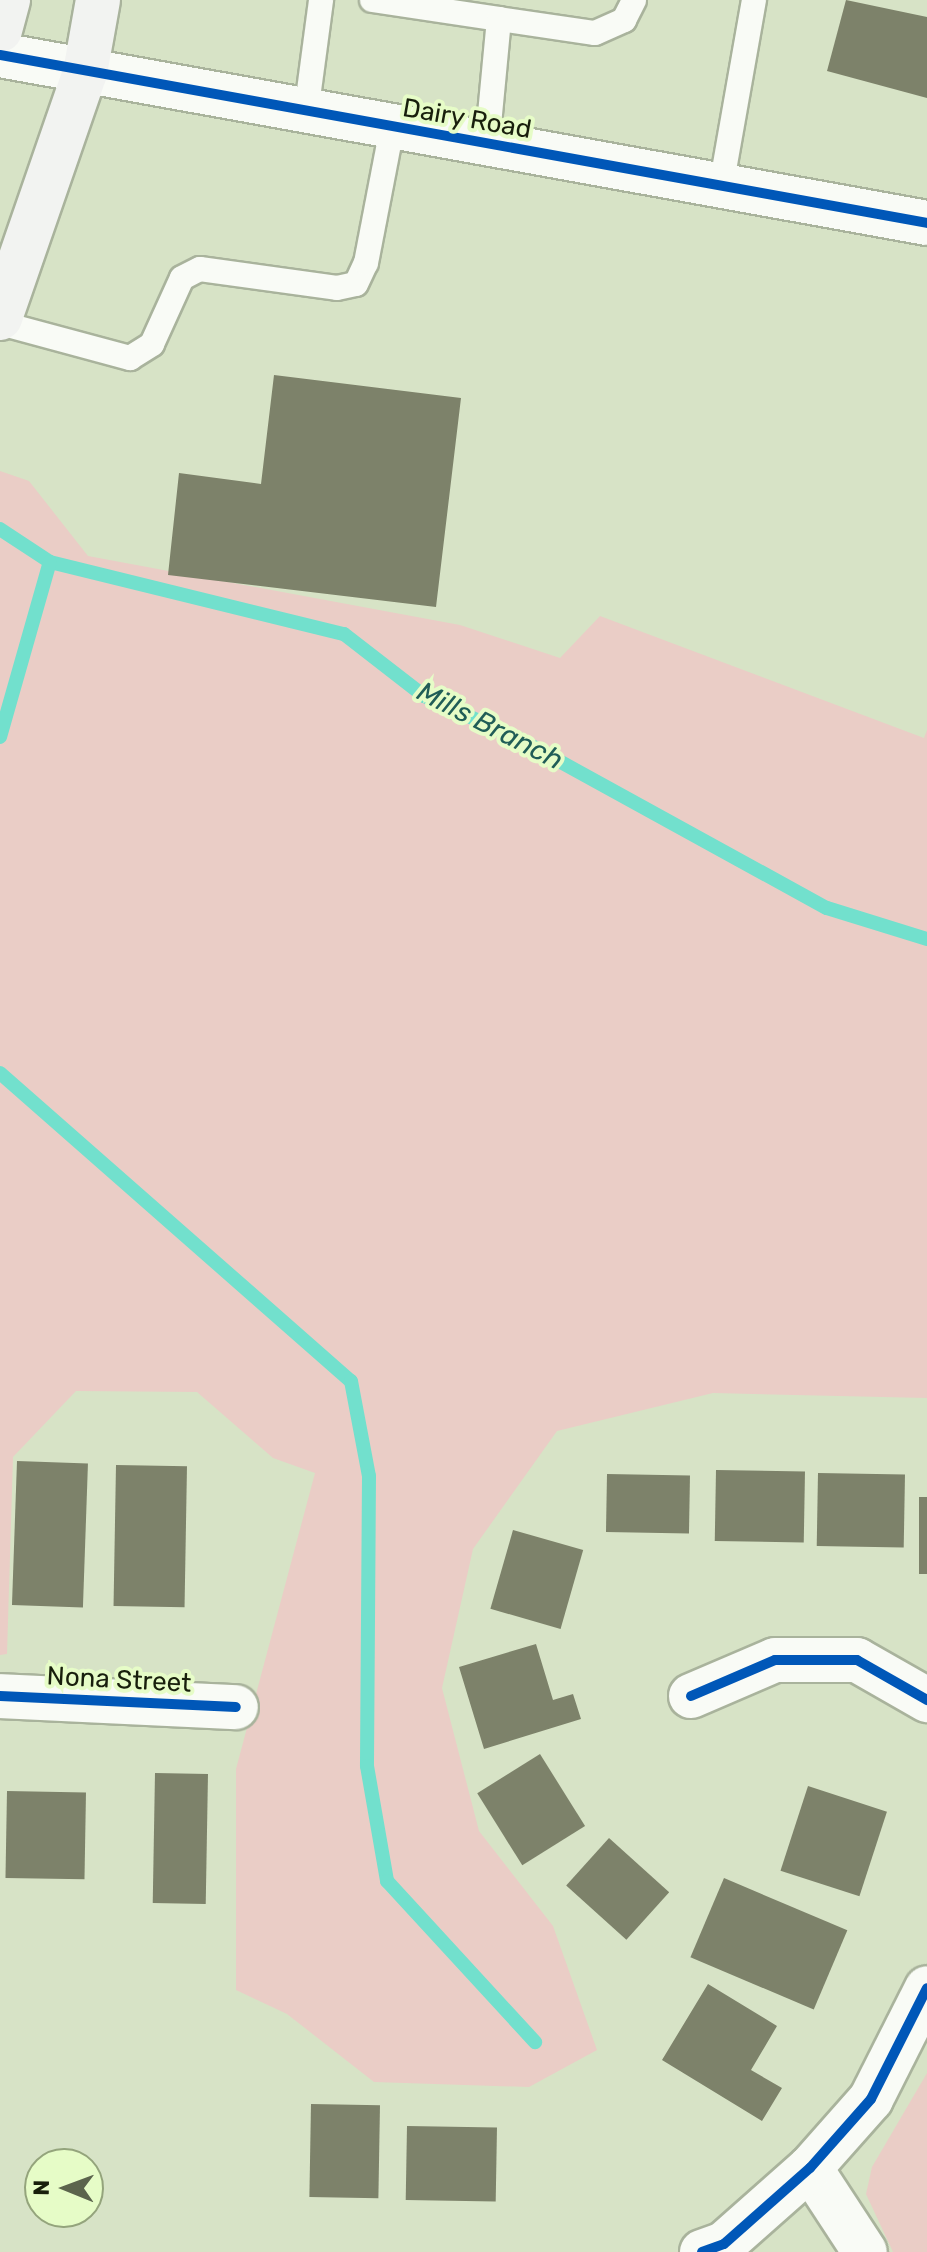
<!DOCTYPE html>
<html>
<head>
<meta charset="utf-8">
<style>
	body { margin:0 }
	#map { position:relative; width:927px; height:2252px; overflow:hidden; background:#d7e3c6; font-family:Rubik,sans-serif }
	div>[style] { position:absolute }
	.green>* { inset:0; background:#eacdc6 }
	.stream>* { height:14px; margin:-7px; padding:0 7px; transform-origin:7px; border-radius:7px; background:#72e0cd }
	.building>* { inset:0; background:#7d826a; transform-origin:0 0 }
	.roads { filter:drop-shadow(2px 0 #a9b39c) drop-shadow(-2px 0 #a9b39c) drop-shadow(0 2px #a9b39c) drop-shadow(0 -2px #a9b39c) }
	.service>* { height:24px; margin:-12px; padding:0 12px; transform-origin:12px; border-radius:12px; background:#f9fbf6 }
	.minor>* { height:44px; margin:-22px; padding:0 22px; transform-origin:22px; border-radius:22px; background:#f9fbf6 }
	.tertiary>* { height:44px; margin:-22px; padding:0 22px; transform-origin:22px; border-radius:22px; background:#f9fbf6 }
	.primary>* { height:44px; margin:-22px; padding:0 22px; transform-origin:22px; border-radius:22px; background:#f2f3f1 }
	.cycleway>* { height:10px; margin:-5px; padding:0 5px; transform-origin:5px; border-radius:5px; background:#0057b8 }
	span { translate:-50% -50%; white-space:nowrap; text-align:center; line-height:1.15; -webkit-text-stroke:8px #e6fcc7; paint-order:stroke }
	.street-label { font-size:26px; color:#181f0c }
	.water-label { font-size:28px; color:#205d57; font-style:italic }
	.north { position:absolute; left:24px; top:2148px; width:80px; height:80px; box-sizing:border-box; background:#e6fcc7; border:2px solid #94a47c; border-radius:50%; rotate:271deg; font-size:22px; font-weight:700; line-height:32px; text-align:center; color:#181f0c }
	.north::after { content:''; display:block; margin:auto; width:28px; height:36px; background:#5b644d; clip-path:polygon(50% 0,100% 100%,50% 72%,0 100%) }
</style>
</head>
<body>
<div id="map">
	<div class="green">
		<div style="clip-path:polygon(0 471px,29px 481px,88px 556px,460px 625px,560px 658px,600px 616px,924px 738px,927px 730px,927px 1398px,713px 1393px,557px 1431px,473px 1549px,442px 1688px,479px 1831px,553px 1926px,597px 2050px,529px 2087px,374px 2082px,287px 2014px,236px 1990px,236px 1769px,315px 1473px,273px 1458px,197px 1392px,76px 1391px,13px 1457px,7px 1654px,0 1655px)"></div>
		<div style="clip-path:polygon(927px 2073px,927px 2252px,893px 2252px,866px 2194px,872px 2167px)"></div>
	</div>
	<div class="stream">
		<div style="left:0;top:529px;width:60px;rotate:33.4deg"></div>
		<div style="left:50px;top:562px;width:303px;rotate:13.8deg"></div>
		<div style="left:344px;top:634px;width:101px;rotate:37.8deg"></div>
		<div style="left:424px;top:696px;width:104px;rotate:24.4deg"></div>
		<div style="left:519px;top:739px;width:351px;rotate:28.8deg"></div>
		<div style="left:827px;top:908px;width:105px;rotate:17.2deg"></div>
		<div style="left:0;top:737px;width:182px;rotate:-74.1deg"></div>
		<div style="left:0;top:1073px;width:467px;rotate:41.3deg"></div>
		<div style="left:351px;top:1381px;width:97px;rotate:79.3deg"></div>
		<div style="left:369px;top:1476px;width:290px;rotate:90.4deg"></div>
		<div style="left:367px;top:1766px;width:117px;rotate:80.1deg"></div>
		<div style="left:387px;top:1881px;width:219px;rotate:47.4deg"></div>
	</div>
	<div class="building">
		<div style="clip-path:polygon(846px 0,927px 17px,927px 98px,827px 71px)"></div>
		<div style="clip-path:polygon(274px 375px,461px 398px,436px 607px,168px 575px,179px 473px,261px 484px)"></div>
		<div style="left:17px;top:1461px;width:71px;height:144px;rotate:2deg"></div>
		<div style="left:116px;top:1465px;width:71px;height:141px;rotate:1deg"></div>
		<div style="left:716px;top:1470px;width:89px;height:71px;rotate:1deg"></div>
		<div style="left:818px;top:1473px;width:87px;height:73px;rotate:1deg"></div>
		<div style="left:607px;top:1474px;width:83px;height:58px;rotate:1deg"></div>
		<div style="left:919px;top:1497px;width:8px;height:77px"></div>
		<div style="left:513px;top:1530px;width:73px;height:82px;rotate:16deg"></div>
		<div style="clip-path:polygon(536px 1644px,553px 1700px,573px 1694px,581px 1719px,484px 1749px,459px 1667px)"></div>
		<div style="left:540px;top:1754px;width:85px;height:74px;rotate:58deg"></div>
		<div style="left:155px;top:1773px;width:53px;height:130px;rotate:1deg"></div>
		<div style="left:808px;top:1786px;width:83px;height:89px;rotate:18deg"></div>
		<div style="left:7px;top:1791px;width:79px;height:87px;rotate:1deg"></div>
		<div style="left:609px;top:1838px;width:81px;height:64px;rotate:42deg"></div>
		<div style="left:724px;top:1878px;width:134px;height:86px;rotate:23deg"></div>
		<div style="clip-path:polygon(708px 1984px,777px 2026px,751px 2070px,782px 2088px,762px 2121px,662px 2060px)"></div>
		<div style="left:311px;top:2104px;width:69px;height:93px;rotate:1deg"></div>
		<div style="left:407px;top:2126px;width:90px;height:74px;rotate:1deg"></div>
	</div>
	<div class="roads">
		<div class="service">
			<div style="left:372px;top:0;width:128px;rotate:8.5deg"></div>
			<div style="left:499px;top:19px;width:127px;rotate:95.4deg"></div>
			<div style="left:499px;top:19px;width:97px;rotate:8.3deg"></div>
			<div style="left:595px;top:33px;width:32px;rotate:-24deg"></div>
			<div style="left:624px;top:20px;width:22px;rotate:-63deg"></div>
			<div style="left:306px;top:113px;width:114px;rotate:-82.4deg"></div>
			<div style="left:721px;top:187px;width:190px;rotate:-80deg"></div>
			<div style="left:0;top:323px;width:135px;rotate:15.1deg"></div>
			<div style="left:130px;top:358px;width:26px;rotate:-32deg"></div>
			<div style="left:152px;top:344px;width:72px;rotate:-65.6deg"></div>
			<div style="left:182px;top:278px;width:20px;rotate:-27deg"></div>
			<div style="left:200px;top:269px;width:138px;rotate:7.9deg"></div>
			<div style="left:337px;top:288px;width:19px;rotate:-12deg"></div>
			<div style="left:356px;top:284px;width:23px;rotate:-65deg"></div>
			<div style="left:366px;top:263px;width:137px;rotate:-79.1deg"></div>
		</div>
		<div class="minor">
			<div style="left:0;top:1696px;width:236px;rotate:2.7deg"></div>
			<div style="left:691px;top:1696px;width:91px;rotate:-23.2deg"></div>
			<div style="left:775px;top:1660px;width:82px"></div>
			<div style="left:857px;top:1660px;width:81px;rotate:29.7deg"></div>
			<div style="left:810px;top:2168px;width:100px;rotate:56.8deg"></div>
			<div style="left:702px;top:2252px;width:23px;rotate:-20deg"></div>
			<div style="left:724px;top:2244px;width:115px;rotate:-41.5deg"></div>
			<div style="left:810px;top:2168px;width:92px;rotate:-48.5deg"></div>
			<div style="left:871px;top:2099px;width:124px;rotate:-63.2deg"></div>
		</div>
		<div class="tertiary">
			<div style="left:0;top:55px;width:942px;rotate:10.27deg"></div>
		</div>
		<div class="primary">
			<div style="left:0;top:30px;width:31px;rotate:-75deg"></div>
			<div style="left:0;top:318px;width:259px;rotate:-70.9deg"></div>
			<div style="left:85px;top:73px;width:74px;rotate:-79.9deg"></div>
		</div>
	</div>
	<div class="cycleway">
		<div style="left:0;top:55px;width:942px;rotate:10.27deg"></div>
		<div style="left:0;top:1696px;width:236px;rotate:2.7deg"></div>
		<div style="left:691px;top:1696px;width:91px;rotate:-23.2deg"></div>
		<div style="left:775px;top:1660px;width:82px"></div>
		<div style="left:857px;top:1660px;width:81px;rotate:29.7deg"></div>
		<div style="left:702px;top:2252px;width:23px;rotate:-20deg"></div>
		<div style="left:724px;top:2244px;width:115px;rotate:-41.5deg"></div>
		<div style="left:810px;top:2168px;width:92px;rotate:-48.5deg"></div>
		<div style="left:871px;top:2099px;width:124px;rotate:-63.2deg"></div>
	</div>
	<div class="street-label">
		<span style="left:467px;top:119px;rotate:10deg">Dairy Road</span>
		<span style="left:119px;top:1680px;rotate:3deg">Nona Street</span>
	</div>
	<div class="water-label">
		<span style="left:490px;top:726px;rotate:27deg">Mills Branch</span>
	</div>
	<div class="north">N</div>
</div>
</body>
</html>
